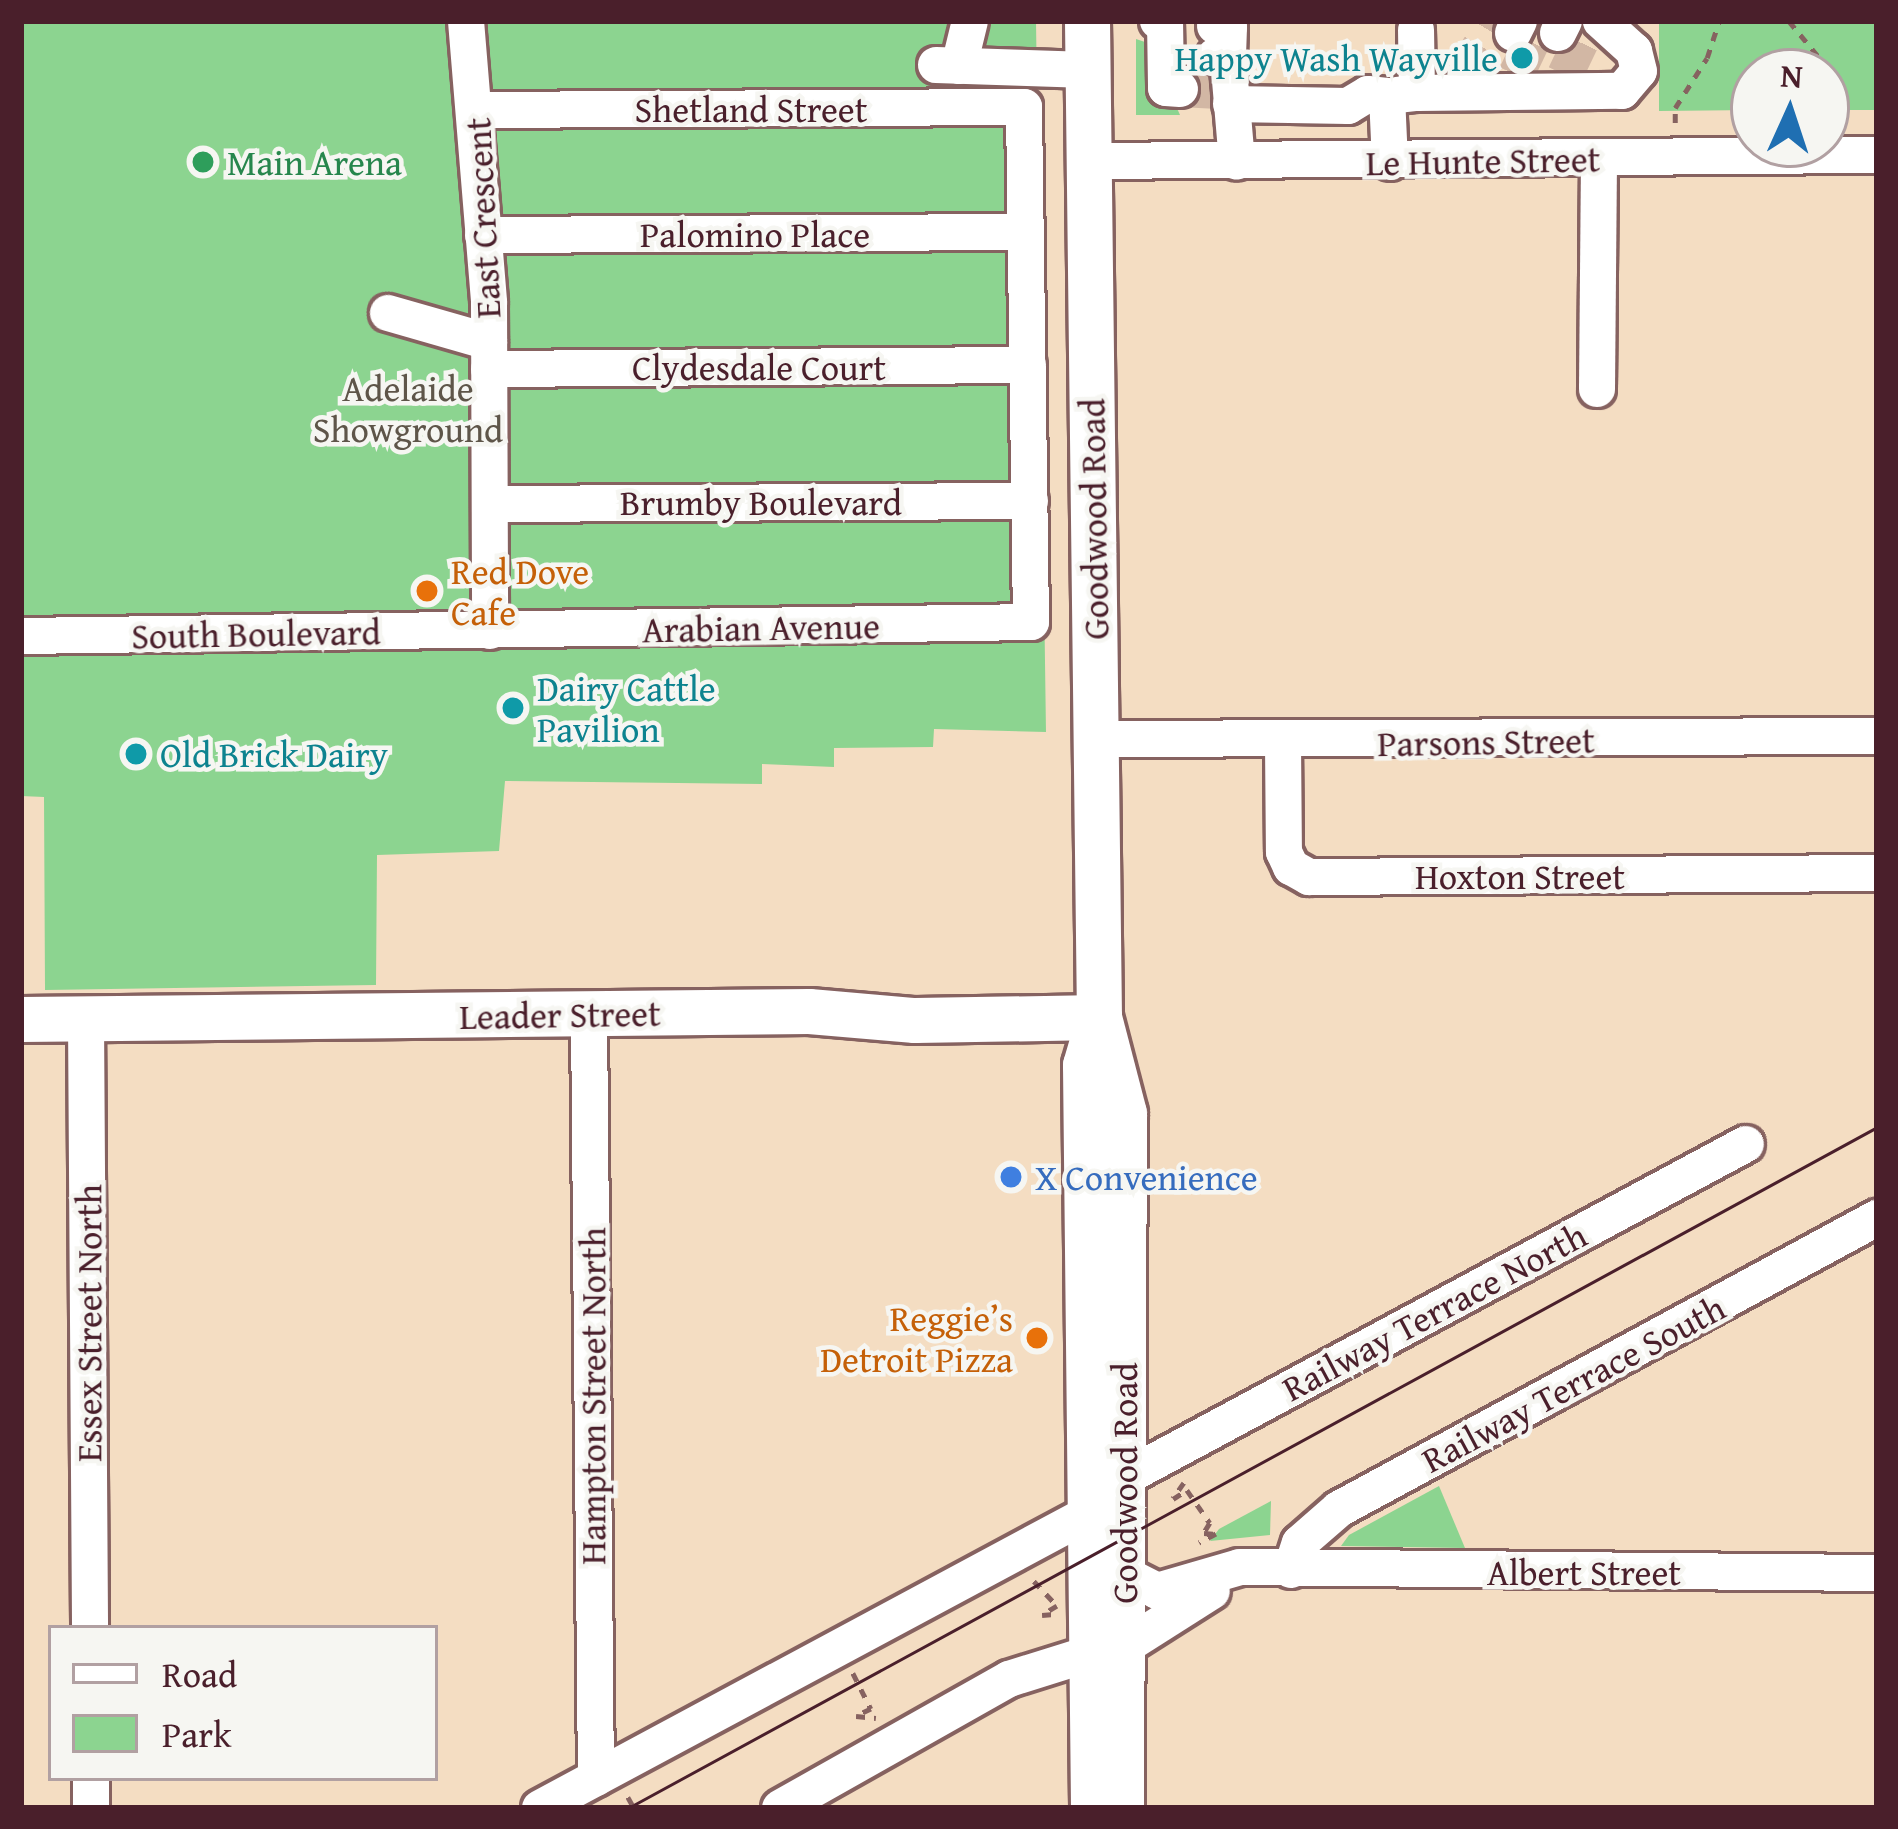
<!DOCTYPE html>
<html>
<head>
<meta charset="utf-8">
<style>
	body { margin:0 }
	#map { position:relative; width:1898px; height:1829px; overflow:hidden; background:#f4ddc2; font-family:"Gentium Book Plus",serif }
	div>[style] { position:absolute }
	.green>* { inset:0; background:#8cd490 }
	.minor-tunnel>* { height:36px; margin-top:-18px; transform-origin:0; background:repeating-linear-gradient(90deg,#d2b7a4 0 36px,transparent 0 54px) }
	.path>* { height:4.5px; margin-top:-2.25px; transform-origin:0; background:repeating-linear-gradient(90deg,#866260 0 9px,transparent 0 18px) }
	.roads { filter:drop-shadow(3px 0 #866260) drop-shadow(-3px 0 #866260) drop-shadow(0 3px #866260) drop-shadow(0 -3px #866260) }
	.minor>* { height:36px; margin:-18px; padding:0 18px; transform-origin:18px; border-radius:18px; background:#fff }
	.major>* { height:45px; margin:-22.5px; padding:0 22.5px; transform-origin:22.5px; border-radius:22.5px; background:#fff }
	.tram>* { height:3px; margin:-1.5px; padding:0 1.5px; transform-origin:1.5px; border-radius:1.5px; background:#4a1f2b }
	.dots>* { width:33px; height:33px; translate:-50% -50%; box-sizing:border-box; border:6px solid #f6f6f2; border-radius:50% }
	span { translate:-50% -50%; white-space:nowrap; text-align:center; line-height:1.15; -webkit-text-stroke:9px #f6f6f2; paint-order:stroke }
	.culture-label { font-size:36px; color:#0d838f }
	.right { translate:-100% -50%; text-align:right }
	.left { translate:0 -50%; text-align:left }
	.street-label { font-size:36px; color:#4a1f2b }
	.leisure-label { font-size:36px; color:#27864d }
	.park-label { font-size:36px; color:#5e5549 }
	.food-label { font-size:36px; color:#c56008 }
	.shop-label { font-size:36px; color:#366cbe }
	.frame { position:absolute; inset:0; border:24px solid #4a1f2b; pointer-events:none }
	.legend { position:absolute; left:48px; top:1625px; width:390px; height:156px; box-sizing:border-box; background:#f6f6f2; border:3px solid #b1a0a2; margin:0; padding:15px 21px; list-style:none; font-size:36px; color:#4a1f2b }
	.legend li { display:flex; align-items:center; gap:24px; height:60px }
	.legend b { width:60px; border:3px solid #b1a0a2 }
	.north { position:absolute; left:1730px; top:48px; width:120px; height:120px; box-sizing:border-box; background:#f6f6f2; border:3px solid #b1a0a2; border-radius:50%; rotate:3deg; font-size:33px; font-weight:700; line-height:48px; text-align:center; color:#4a1f2b }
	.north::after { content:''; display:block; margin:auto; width:42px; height:54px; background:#1f6fb2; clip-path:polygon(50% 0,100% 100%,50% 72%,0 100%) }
</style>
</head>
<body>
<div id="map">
	<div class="green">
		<div style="clip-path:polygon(21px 21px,1036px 21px,1046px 732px,934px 729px,933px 747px,834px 748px,834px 767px,762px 764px,762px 784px,505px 781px,499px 851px,377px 855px,376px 985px,45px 990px,44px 797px,21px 796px)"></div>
		<div style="clip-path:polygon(1659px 21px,1877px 21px,1877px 110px,1826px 110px,1826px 72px,1754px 72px,1754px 110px,1659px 111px)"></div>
		<div style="clip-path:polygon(1136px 39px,1148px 43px,1180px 115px,1136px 115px)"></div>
		<div style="clip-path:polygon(1439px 1486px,1465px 1548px,1341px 1546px,1349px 1535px)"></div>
		<div style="clip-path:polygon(1271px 1501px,1270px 1535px,1210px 1541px,1219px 1529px)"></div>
	</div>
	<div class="minor-tunnel">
		<div style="left:1516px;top:75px;width:47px;rotate:-64.5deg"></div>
		<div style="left:1565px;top:75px;width:47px;rotate:-64.5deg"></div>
		<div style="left:1462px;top:77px;width:65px;rotate:-59.5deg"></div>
		<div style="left:1180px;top:89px;width:34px;rotate:3deg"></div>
	</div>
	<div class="path">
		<div style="left:1789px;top:21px;width:69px;rotate:50.3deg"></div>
		<div style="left:1833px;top:74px;width:24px;rotate:62deg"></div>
		<div style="left:1844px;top:95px;width:31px;rotate:90deg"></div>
		<div style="left:1675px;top:123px;width:15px;rotate:-90deg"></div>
		<div style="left:1675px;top:108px;width:59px;rotate:-57.4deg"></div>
		<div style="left:1707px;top:58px;width:39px;rotate:-72deg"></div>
		<div style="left:1184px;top:1483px;width:19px;rotate:125deg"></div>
		<div style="left:1173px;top:1499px;width:17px;rotate:-33deg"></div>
		<div style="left:1187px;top:1490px;width:40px;rotate:55.1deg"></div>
		<div style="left:1210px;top:1523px;width:12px;rotate:121deg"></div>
		<div style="left:1204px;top:1533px;width:12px;rotate:5deg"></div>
		<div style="left:1216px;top:1534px;width:19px;rotate:152deg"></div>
		<div style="left:1034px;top:1581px;width:34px;rotate:47deg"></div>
		<div style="left:1057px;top:1606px;width:17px;rotate:149deg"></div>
		<div style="left:1042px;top:1615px;width:12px;rotate:-5deg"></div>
		<div style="left:853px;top:1673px;width:40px;rotate:63.4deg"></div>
		<div style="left:871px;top:1709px;width:17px;rotate:155deg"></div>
		<div style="left:856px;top:1716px;width:20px;rotate:6deg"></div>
		<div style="left:628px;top:1797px;width:13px;rotate:61deg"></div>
	</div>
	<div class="roads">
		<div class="minor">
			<div style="left:466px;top:21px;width:283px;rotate:85.3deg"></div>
			<div style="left:489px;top:303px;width:328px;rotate:89.8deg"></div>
			<div style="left:1158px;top:21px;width:7px"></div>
			<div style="left:1165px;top:21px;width:67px;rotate:89.1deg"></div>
			<div style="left:1166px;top:88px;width:14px;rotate:4deg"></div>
			<div style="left:1215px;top:26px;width:14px;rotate:4deg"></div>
			<div style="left:1229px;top:27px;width:30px;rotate:92deg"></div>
			<div style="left:1513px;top:33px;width:13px;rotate:-63deg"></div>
			<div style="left:1558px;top:33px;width:13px;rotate:-63deg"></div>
			<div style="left:1215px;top:56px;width:13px;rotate:4deg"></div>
			<div style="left:1228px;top:57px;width:105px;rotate:85.1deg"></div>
			<div style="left:936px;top:65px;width:152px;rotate:1.9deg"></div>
			<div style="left:959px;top:66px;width:46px;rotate:-76.3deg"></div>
			<div style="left:1417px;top:93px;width:205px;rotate:-0.6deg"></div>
			<div style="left:1622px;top:91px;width:26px;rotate:-50deg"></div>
			<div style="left:1639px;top:71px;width:21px;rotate:-104deg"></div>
			<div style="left:1634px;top:51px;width:45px;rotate:-137.7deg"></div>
			<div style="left:1397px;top:95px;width:20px;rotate:-6deg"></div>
			<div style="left:1417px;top:93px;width:63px;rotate:-90.9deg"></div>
			<div style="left:1231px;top:104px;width:117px;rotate:1deg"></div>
			<div style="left:1348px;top:106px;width:23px;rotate:-31deg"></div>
			<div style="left:1368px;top:94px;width:19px;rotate:6deg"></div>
			<div style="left:1387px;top:96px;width:66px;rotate:87.4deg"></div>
			<div style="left:1088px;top:161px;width:789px;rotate:-0.44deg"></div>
			<div style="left:483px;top:235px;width:543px;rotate:-0.32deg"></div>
			<div style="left:388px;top:313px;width:105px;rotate:16deg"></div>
			<div style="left:489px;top:369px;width:539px;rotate:-0.43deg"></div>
			<div style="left:1597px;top:389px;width:231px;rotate:-89.5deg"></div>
			<div style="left:492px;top:504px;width:538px;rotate:-0.32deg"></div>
			<div style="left:21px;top:636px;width:1010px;rotate:-0.79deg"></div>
			<div style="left:1031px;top:622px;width:515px;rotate:-90.78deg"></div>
			<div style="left:1024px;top:107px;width:547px;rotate:179.69deg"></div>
			<div style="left:1095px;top:739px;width:782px;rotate:-0.22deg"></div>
			<div style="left:1283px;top:744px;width:108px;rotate:89.5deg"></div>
			<div style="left:1284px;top:852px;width:17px;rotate:65deg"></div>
			<div style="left:1291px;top:867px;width:21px;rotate:29deg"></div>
			<div style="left:1309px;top:877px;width:568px;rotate:-0.4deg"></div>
			<div style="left:589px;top:1014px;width:764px;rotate:89.48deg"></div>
			<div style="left:86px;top:1019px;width:609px;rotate:89.62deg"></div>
			<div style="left:1122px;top:1479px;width:708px;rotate:-28.23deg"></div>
			<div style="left:1291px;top:1570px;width:28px;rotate:-72deg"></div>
			<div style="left:1300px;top:1543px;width:52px;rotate:-41.1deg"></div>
			<div style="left:1339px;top:1509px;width:612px;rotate:-28.41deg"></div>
			<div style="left:1124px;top:1574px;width:37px;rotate:27deg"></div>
			<div style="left:1157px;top:1591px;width:86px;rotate:-16.1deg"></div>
			<div style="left:1240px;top:1567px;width:637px;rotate:0.54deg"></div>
			<div style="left:1124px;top:1647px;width:104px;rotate:-32.5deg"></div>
			<div style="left:91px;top:1778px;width:30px;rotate:90deg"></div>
			<div style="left:540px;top:1808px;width:620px;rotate:-28.22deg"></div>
			<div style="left:780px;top:1808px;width:263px;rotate:-29.4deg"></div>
			<div style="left:1009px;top:1679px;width:84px;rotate:-17.4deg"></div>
		</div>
		<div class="major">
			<div style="left:1087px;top:21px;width:996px;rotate:89.31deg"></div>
			<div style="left:1099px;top:1017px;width:50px;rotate:106.3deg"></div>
			<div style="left:1085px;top:1065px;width:743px;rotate:89.38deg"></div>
			<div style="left:1099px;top:1017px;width:99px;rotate:75.4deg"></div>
			<div style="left:1124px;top:1113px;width:695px;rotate:90.25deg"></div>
			<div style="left:21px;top:1019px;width:788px;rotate:-0.58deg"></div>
			<div style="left:809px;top:1011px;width:106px;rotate:4.9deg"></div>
			<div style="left:915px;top:1020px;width:184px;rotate:-0.9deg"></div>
		</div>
	</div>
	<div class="tram">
		<div style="left:628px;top:1808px;width:1423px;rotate:-28.6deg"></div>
	</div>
	<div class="dots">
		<div style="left:1522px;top:58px;background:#0f9aa8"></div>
		<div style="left:203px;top:162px;background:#2e9e5b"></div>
		<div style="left:427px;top:591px;background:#e8710a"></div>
		<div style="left:513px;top:708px;background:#0f9aa8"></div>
		<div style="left:136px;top:754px;background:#0f9aa8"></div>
		<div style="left:1011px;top:1177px;background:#3f7fe0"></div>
		<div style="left:1037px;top:1338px;background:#e8710a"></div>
	</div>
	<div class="culture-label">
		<span class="right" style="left:1498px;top:58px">Happy Wash Wayville</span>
		<span class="left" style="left:537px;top:708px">Dairy Cattle<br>Pavilion</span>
		<span class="left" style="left:160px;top:754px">Old Brick Dairy</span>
	</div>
	<div class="street-label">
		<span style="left:751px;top:109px">Shetland Street</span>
		<span style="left:1483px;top:160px;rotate:-1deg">Le Hunte Street</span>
		<span style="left:482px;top:218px;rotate:-93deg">East Crescent</span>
		<span style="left:755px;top:234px">Palomino Place</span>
		<span style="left:759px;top:367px">Clydesdale Court</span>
		<span style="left:761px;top:502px">Brumby Boulevard</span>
		<span style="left:1093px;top:519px;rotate:-91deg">Goodwood Road</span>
		<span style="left:761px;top:627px;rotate:-1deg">Arabian Avenue</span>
		<span style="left:256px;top:633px;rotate:-1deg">South Boulevard</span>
		<span style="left:1486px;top:741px;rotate:-1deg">Parsons Street</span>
		<span style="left:1520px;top:876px">Hoxton Street</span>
		<span style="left:560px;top:1014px;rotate:-1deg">Leader Street</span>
		<span style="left:1434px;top:1311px;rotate:-28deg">Railway Terrace North</span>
		<span style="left:88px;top:1323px;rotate:-90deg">Essex Street North</span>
		<span style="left:1573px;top:1383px;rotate:-28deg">Railway Terrace South</span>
		<span style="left:592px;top:1396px;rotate:-90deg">Hampton Street North</span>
		<span style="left:1124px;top:1483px;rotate:-90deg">Goodwood Road</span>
		<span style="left:1584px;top:1572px">Albert Street</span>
	</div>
	<div class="leisure-label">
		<span class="left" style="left:227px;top:162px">Main Arena</span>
	</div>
	<div class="park-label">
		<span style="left:408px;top:408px">Adelaide<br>Showground</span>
	</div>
	<div class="food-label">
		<span class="left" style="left:451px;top:591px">Red Dove<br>Cafe</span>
		<span class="right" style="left:1013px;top:1338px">Reggie’s<br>Detroit Pizza</span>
	</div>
	<div class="shop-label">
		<span class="left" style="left:1035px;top:1177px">X Convenience</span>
	</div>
	<div class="frame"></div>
	<ul class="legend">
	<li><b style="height:15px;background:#fff"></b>Road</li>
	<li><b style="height:33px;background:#8cd490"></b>Park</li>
	</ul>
	<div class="north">N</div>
</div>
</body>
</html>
